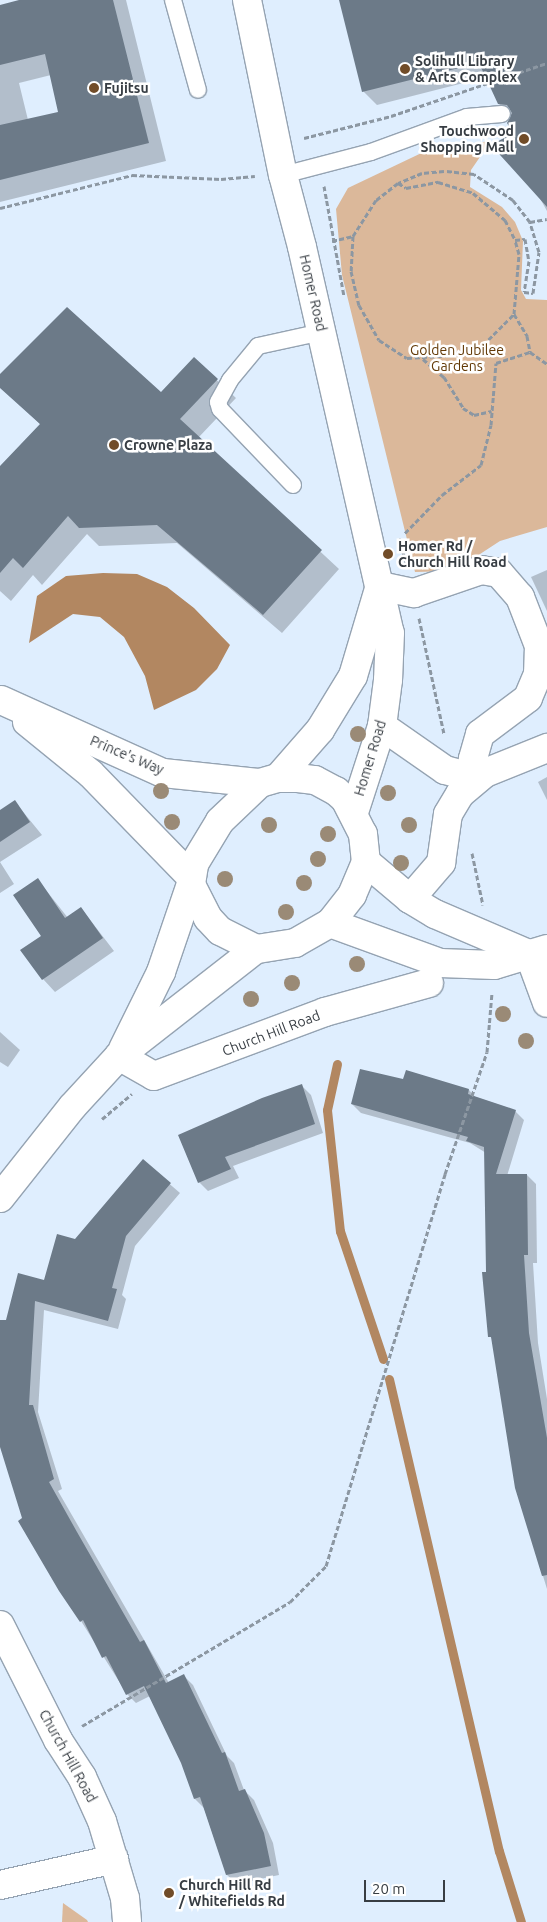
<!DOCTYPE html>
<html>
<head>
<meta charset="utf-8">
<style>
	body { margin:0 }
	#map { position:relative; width:547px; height:1922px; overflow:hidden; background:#dfeefe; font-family:Ubuntu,sans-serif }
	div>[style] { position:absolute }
	.green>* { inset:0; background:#dbb89a }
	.water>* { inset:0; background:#b28761 }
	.shadow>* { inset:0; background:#0003 }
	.stream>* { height:9px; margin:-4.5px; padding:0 4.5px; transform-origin:4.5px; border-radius:4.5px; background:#b28761 }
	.building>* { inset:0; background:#6c7a88 }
	.path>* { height:3px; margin-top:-1.5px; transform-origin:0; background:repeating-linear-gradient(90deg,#8c97a2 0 5px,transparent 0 7.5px) }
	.roads { filter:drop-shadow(1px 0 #95a3b2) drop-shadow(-1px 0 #95a3b2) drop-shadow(0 1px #95a3b2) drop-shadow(0 -1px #95a3b2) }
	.service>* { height:16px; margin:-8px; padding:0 8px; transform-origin:8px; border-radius:8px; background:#fff }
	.minor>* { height:28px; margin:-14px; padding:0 14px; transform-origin:14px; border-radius:14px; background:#fff }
	.tertiary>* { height:28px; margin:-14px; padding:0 14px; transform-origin:14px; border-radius:14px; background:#fff }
	.trees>* { width:16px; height:16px; margin:-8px; border-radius:50%; background:#9a8a76 }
	.dots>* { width:14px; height:14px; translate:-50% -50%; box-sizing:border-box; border:2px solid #fff; border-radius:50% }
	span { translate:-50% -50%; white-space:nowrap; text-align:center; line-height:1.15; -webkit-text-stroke:5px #fff; paint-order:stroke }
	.poi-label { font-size:14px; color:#373d43; font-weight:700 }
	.left { translate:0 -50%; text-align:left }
	.right { translate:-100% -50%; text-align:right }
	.street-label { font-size:14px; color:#373d43 }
	.park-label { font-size:14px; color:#623906 }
	.scale { position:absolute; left:364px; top:1880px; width:81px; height:22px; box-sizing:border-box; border:2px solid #373d43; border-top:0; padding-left:6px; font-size:15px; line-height:18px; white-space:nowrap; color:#373d43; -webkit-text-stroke:4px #fff; paint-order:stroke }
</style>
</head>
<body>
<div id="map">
	<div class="green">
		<div style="clip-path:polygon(491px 141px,471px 170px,470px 187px,502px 207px,515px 222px,523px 241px,521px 290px,526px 299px,547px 300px,547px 527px,500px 541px,454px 571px,415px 572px,342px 275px,336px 209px,348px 188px,432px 148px)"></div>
		<div style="clip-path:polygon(63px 1903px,87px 1920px,88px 1922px,62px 1922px)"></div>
	</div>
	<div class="water">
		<div style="clip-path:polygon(103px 573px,137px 574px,167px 587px,194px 608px,230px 645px,217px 669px,196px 690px,154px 710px,145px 676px,124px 637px,100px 617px,73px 614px,29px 643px,37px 596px,66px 576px)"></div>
	</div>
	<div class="shadow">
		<div style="clip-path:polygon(evenodd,23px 0,126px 0,166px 161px,0 202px,0 6px,23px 0,51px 75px,59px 113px,28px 120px,19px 83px,51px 75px)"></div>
		<div style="clip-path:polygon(341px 0,547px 0,547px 211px,537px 193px,514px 134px,511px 116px,499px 104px,487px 77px,377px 105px,363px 91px)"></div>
		<div style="clip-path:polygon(194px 359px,236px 398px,198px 438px,339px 569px,282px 633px,177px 543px,99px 546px,87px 534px,42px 585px,33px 575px,11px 601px,0 591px,0 468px,41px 425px,0 386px,0 376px,162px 394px)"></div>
		<div style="clip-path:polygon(547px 570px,547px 611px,531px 577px)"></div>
		<div style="clip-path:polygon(547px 777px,547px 800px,538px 782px)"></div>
		<div style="clip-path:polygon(15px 802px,42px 835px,0 862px,14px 884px,0 893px,0 812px)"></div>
		<div style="clip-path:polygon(38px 880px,68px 918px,81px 908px,114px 951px,55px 992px,43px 979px)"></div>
		<div style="clip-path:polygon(0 1032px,20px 1050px,8px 1067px,0 1062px)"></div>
		<div style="clip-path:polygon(407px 1071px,469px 1090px,477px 1099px,515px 1111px,524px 1120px,507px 1176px,527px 1175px,536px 1184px,537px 1263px,533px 1263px,538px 1343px,547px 1399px,547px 1589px,516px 1488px,493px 1340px,490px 1336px,486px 1153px,470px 1143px,361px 1113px,352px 1104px,404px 1081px)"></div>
		<div style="clip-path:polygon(302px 1086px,311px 1095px,323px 1133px,233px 1166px,239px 1178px,208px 1191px,199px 1182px,179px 1136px)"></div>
		<div style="clip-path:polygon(143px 1161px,180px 1193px,135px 1246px,122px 1295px,126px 1299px,118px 1329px,44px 1310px,38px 1412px,62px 1489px,58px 1491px,169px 1683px,184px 1676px,193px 1685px,227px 1756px,234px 1763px,244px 1790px,254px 1800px,273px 1843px,279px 1875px,237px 1884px,227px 1875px,204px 1808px,195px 1799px,182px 1762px,150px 1696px,136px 1703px,127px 1694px,81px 1621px,23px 1519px,0 1443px,0 1321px,7px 1321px,45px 1281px)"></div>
	</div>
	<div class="stream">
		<div style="left:337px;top:1064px;width:47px;rotate:102.3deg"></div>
		<div style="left:327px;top:1110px;width:122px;rotate:83.9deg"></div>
		<div style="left:340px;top:1231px;width:135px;rotate:71.4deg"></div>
		<div style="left:389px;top:1379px;width:485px;rotate:76.9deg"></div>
		<div style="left:499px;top:1851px;width:74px;rotate:72.8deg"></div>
	</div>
	<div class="building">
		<div style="clip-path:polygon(19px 0,113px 0,149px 143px,0 180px,0 125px,58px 112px,45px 54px,0 65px,0 5px)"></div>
		<div style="clip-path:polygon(339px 0,547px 0,547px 207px,491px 145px,513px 133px,507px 123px,512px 113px,507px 105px,498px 104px,479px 63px,362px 92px)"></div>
		<div style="clip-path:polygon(67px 307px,161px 392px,194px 357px,218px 379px,180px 419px,322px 550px,263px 615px,157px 525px,79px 528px,68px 516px,23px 568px,13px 558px,0 573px,0 466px,40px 424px,0 388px,0 374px)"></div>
		<div style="clip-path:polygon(15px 800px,30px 822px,0 842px,0 810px)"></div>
		<div style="clip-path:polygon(38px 878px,65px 918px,81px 907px,103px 938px,42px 980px,20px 950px,41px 936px,13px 895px)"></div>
		<div style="clip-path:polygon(360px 1069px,403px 1079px,406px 1070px,469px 1089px,468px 1094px,516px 1110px,496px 1174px,527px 1174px,528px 1255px,524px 1255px,529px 1333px,547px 1438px,547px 1575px,542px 1576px,515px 1488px,491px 1337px,488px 1337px,482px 1272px,486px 1272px,484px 1147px,466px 1141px,468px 1137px,351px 1104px)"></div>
		<div style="clip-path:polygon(302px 1084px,315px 1124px,225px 1157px,231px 1169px,198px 1183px,178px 1135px,262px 1098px)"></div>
		<div style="clip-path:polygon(143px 1159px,171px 1183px,126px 1236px,112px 1288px,117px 1289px,108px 1321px,35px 1301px,29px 1405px,33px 1405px,54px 1479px,49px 1482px,77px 1532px,140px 1642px,144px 1640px,166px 1683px,184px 1674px,222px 1753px,225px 1752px,239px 1791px,245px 1789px,264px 1833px,271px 1866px,226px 1875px,200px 1797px,194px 1799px,181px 1763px,144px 1686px,126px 1695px,106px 1656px,102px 1658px,83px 1620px,80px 1622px,59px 1591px,18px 1521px,22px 1518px,0 1447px,0 1320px,6px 1320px,18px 1273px,44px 1280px,57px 1234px,75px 1239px)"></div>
	</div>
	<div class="path">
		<div style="left:304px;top:138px;width:90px;rotate:-14.2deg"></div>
		<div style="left:391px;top:116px;width:165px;rotate:-18.8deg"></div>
		<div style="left:398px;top:183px;width:9px;rotate:32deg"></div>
		<div style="left:406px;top:188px;width:33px;rotate:-11deg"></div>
		<div style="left:438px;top:182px;width:37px;rotate:17deg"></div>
		<div style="left:473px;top:193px;width:42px;rotate:40.2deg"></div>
		<div style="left:505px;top:220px;width:22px;rotate:63deg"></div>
		<div style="left:324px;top:186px;width:112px;rotate:79.7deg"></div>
		<div style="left:0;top:208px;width:136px;rotate:-14deg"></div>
		<div style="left:132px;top:175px;width:89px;rotate:2.6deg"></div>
		<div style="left:221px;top:179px;width:34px;rotate:-5deg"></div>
		<div style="left:530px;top:222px;width:17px;rotate:-10deg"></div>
		<div style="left:332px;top:241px;width:22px;rotate:-13deg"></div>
		<div style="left:514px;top:314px;width:60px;rotate:-85.2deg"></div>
		<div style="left:519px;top:254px;width:15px;rotate:-106deg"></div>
		<div style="left:515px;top:240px;width:10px;rotate:-6deg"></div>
		<div style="left:525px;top:239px;width:22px;rotate:80deg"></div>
		<div style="left:529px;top:261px;width:31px;rotate:99deg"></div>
		<div style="left:524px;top:292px;width:9px;rotate:6deg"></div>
		<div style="left:533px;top:293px;width:41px;rotate:-81.7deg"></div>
		<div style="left:539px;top:252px;width:31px;rotate:-107deg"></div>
		<div style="left:530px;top:222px;width:28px;rotate:-128deg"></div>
		<div style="left:513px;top:200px;width:47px;rotate:-146.3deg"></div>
		<div style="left:474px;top:174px;width:30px;rotate:-174deg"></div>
		<div style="left:444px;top:171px;width:22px;rotate:175deg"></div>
		<div style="left:422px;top:173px;width:26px;rotate:157deg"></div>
		<div style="left:398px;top:183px;width:28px;rotate:142deg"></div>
		<div style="left:376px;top:200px;width:43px;rotate:122.6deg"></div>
		<div style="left:353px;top:236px;width:35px;rotate:93deg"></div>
		<div style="left:351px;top:271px;width:35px;rotate:77deg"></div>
		<div style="left:359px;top:305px;width:40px;rotate:60.3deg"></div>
		<div style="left:379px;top:340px;width:33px;rotate:33deg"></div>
		<div style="left:407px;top:358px;width:47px;rotate:-3.7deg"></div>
		<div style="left:454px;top:355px;width:31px;rotate:-19deg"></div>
		<div style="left:483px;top:345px;width:44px;rotate:-45deg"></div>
		<div style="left:514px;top:314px;width:26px;rotate:59deg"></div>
		<div style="left:527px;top:336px;width:16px;rotate:79deg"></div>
		<div style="left:530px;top:352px;width:21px;rotate:35deg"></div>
		<div style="left:423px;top:359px;width:28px;rotate:41deg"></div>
		<div style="left:444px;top:377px;width:36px;rotate:58deg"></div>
		<div style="left:463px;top:408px;width:13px;rotate:32deg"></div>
		<div style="left:474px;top:415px;width:18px;rotate:-13deg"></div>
		<div style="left:405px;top:533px;width:53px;rotate:-45.8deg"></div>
		<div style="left:442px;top:495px;width:49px;rotate:-37.6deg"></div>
		<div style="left:481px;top:465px;width:41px;rotate:-76deg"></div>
		<div style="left:491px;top:425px;width:62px;rotate:-85.4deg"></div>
		<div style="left:496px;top:363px;width:36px;rotate:-18deg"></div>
		<div style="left:399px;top:538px;width:26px;rotate:74deg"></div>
		<div style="left:419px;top:618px;width:119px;rotate:77.8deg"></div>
		<div style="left:472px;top:853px;width:53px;rotate:78.1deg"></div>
		<div style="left:102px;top:1119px;width:39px;rotate:-40deg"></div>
		<div style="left:82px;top:1726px;width:242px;rotate:-30.8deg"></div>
		<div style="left:290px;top:1602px;width:51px;rotate:-45deg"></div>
		<div style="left:326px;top:1566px;width:410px;rotate:-73.1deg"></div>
		<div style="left:445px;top:1174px;width:129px;rotate:-71deg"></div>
		<div style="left:487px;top:1052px;width:59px;rotate:-85.2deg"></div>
	</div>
	<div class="roads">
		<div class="service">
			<div style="left:173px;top:0;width:93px;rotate:74.5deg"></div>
			<div style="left:283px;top:175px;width:91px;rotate:-14.6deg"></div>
			<div style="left:371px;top:152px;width:102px;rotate:-20deg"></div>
			<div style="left:467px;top:117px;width:35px;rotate:-5deg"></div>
			<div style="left:293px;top:485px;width:105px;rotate:-133.8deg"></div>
			<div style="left:220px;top:409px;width:7px;rotate:-106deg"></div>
			<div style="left:218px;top:402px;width:25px;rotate:-61deg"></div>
			<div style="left:230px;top:380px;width:44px;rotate:-50.5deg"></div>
			<div style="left:258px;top:346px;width:66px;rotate:-12.3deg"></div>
		</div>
		<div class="minor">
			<div style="left:380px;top:586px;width:35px;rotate:12deg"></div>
			<div style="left:414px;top:593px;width:71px;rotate:-18.9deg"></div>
			<div style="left:481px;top:570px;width:18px;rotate:9deg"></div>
			<div style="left:499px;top:573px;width:32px;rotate:49deg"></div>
			<div style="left:520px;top:597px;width:53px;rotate:68.8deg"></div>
			<div style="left:539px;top:646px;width:28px;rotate:92deg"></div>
			<div style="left:538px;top:674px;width:26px;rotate:113deg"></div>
			<div style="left:528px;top:698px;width:60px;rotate:143.1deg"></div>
			<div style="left:480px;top:734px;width:26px;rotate:106deg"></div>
			<div style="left:473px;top:759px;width:19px;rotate:84deg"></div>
			<div style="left:475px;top:778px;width:31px;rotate:-165deg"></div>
			<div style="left:445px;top:770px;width:77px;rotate:-145.1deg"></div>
			<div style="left:410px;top:899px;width:48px;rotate:-49.3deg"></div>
			<div style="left:441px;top:863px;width:49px;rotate:-81.9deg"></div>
			<div style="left:448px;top:814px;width:23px;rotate:-59deg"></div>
			<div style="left:460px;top:794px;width:33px;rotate:-40deg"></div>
			<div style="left:485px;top:773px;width:67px;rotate:-22deg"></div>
			<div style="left:529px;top:954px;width:52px;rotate:69.8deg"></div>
			<div style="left:119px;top:1056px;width:40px;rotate:29.7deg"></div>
			<div style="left:154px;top:1076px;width:183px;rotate:-20.5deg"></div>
			<div style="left:325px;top:1012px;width:108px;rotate:-15.6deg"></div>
			<div style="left:0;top:1885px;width:117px;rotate:-12.8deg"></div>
		</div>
		<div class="tertiary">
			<div style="left:247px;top:0;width:179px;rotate:78.4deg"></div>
			<div style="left:283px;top:175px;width:74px;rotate:75.2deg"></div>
			<div style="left:302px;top:247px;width:396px;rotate:77.2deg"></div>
			<div style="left:390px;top:633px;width:47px;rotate:92.4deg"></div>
			<div style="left:388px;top:680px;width:46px;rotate:97.4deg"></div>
			<div style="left:382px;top:726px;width:90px;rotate:108deg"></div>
			<div style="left:1px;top:700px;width:178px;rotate:24.3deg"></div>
			<div style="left:163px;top:773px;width:98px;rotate:5.9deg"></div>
			<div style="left:27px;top:722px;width:82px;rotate:39.1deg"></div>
			<div style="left:91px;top:774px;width:144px;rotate:45.8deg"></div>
			<div style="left:278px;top:778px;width:64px;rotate:-48.8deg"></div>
			<div style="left:320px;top:730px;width:63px;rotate:-58.6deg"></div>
			<div style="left:353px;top:676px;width:91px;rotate:-73.4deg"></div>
			<div style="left:298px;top:778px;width:17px;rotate:7deg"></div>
			<div style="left:315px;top:780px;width:24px;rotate:28deg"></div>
			<div style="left:336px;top:791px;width:12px;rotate:42deg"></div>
			<div style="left:345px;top:799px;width:39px;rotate:63deg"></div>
			<div style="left:363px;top:834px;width:28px;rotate:84deg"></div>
			<div style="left:366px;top:862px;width:36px;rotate:113deg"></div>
			<div style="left:352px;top:895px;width:36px;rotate:128deg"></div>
			<div style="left:330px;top:923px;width:40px;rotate:150.3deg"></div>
			<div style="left:295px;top:943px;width:39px;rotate:171deg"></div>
			<div style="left:256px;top:949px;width:40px;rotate:-153.4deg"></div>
			<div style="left:220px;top:931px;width:18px;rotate:-133deg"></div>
			<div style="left:208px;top:918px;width:38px;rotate:-117deg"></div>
			<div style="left:191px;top:884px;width:20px;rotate:-81deg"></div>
			<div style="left:194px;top:864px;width:50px;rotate:-58.8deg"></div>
			<div style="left:220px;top:821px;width:55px;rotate:-43.5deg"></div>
			<div style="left:260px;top:783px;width:19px;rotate:-16deg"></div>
			<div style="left:278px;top:778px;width:20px"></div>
			<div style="left:366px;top:862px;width:57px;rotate:40.1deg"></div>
			<div style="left:410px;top:899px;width:29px;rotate:31deg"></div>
			<div style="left:435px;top:914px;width:102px;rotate:23.1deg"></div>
			<div style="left:330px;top:923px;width:117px;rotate:20deg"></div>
			<div style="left:440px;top:963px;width:54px;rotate:2.1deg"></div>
			<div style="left:494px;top:965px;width:55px;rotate:-16.8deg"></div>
			<div style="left:123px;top:1049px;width:86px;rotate:-63.7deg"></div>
			<div style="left:161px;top:972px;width:93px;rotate:-71.2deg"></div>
			<div style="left:0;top:1198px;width:117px;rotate:-51.6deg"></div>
			<div style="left:73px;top:1106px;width:68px;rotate:-47.4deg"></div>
			<div style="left:119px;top:1056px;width:174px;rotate:-38deg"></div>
			<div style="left:0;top:1625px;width:129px;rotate:63.2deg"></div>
			<div style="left:58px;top:1740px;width:44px;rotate:57deg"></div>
			<div style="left:82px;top:1777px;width:48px;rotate:65.6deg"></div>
			<div style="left:102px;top:1821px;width:80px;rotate:73.4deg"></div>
			<div style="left:125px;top:1898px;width:24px;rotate:85deg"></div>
		</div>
	</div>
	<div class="trees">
		<div style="left:358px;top:734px"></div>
		<div style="left:161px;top:791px"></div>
		<div style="left:388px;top:793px"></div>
		<div style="left:172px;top:822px"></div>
		<div style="left:269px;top:825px"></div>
		<div style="left:409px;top:825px"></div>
		<div style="left:328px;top:834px"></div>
		<div style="left:318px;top:859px"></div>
		<div style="left:401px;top:863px"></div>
		<div style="left:225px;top:879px"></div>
		<div style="left:304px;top:883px"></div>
		<div style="left:286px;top:912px"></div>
		<div style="left:357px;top:964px"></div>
		<div style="left:292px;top:983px"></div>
		<div style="left:251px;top:999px"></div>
		<div style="left:503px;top:1014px"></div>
		<div style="left:526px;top:1041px"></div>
	</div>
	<div class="dots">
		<div style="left:405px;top:69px;background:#714c28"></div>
		<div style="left:94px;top:88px;background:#714c28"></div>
		<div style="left:524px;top:139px;background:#714c28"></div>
		<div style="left:114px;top:445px;background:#714c28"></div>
		<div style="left:388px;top:554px;background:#714c28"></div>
		<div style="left:169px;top:1893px;background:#714c28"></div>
	</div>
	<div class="poi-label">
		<span class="left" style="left:415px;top:69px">Solihull Library<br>&amp; Arts Complex</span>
		<span class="left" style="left:104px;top:88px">Fujitsu</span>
		<span class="right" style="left:514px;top:139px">Touchwood<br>Shopping Mall</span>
		<span class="left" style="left:124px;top:445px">Crowne Plaza</span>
		<span class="left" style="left:398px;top:554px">Homer Rd /<br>Church Hill Road</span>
		<span class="left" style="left:179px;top:1893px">Church Hill Rd<br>/ Whitefields Rd</span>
	</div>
	<div class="street-label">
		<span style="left:313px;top:293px;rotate:77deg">Homer Road</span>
		<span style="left:127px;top:755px;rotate:23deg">Prince's Way</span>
		<span style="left:370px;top:758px;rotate:-73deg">Homer Road</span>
		<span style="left:271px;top:1033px;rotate:-21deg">Church Hill Road</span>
		<span style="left:68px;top:1756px;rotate:61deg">Church Hill Road</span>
	</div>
	<div class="park-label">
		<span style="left:457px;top:358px">Golden Jubilee<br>Gardens</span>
	</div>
	<div class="scale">20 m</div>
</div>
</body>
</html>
